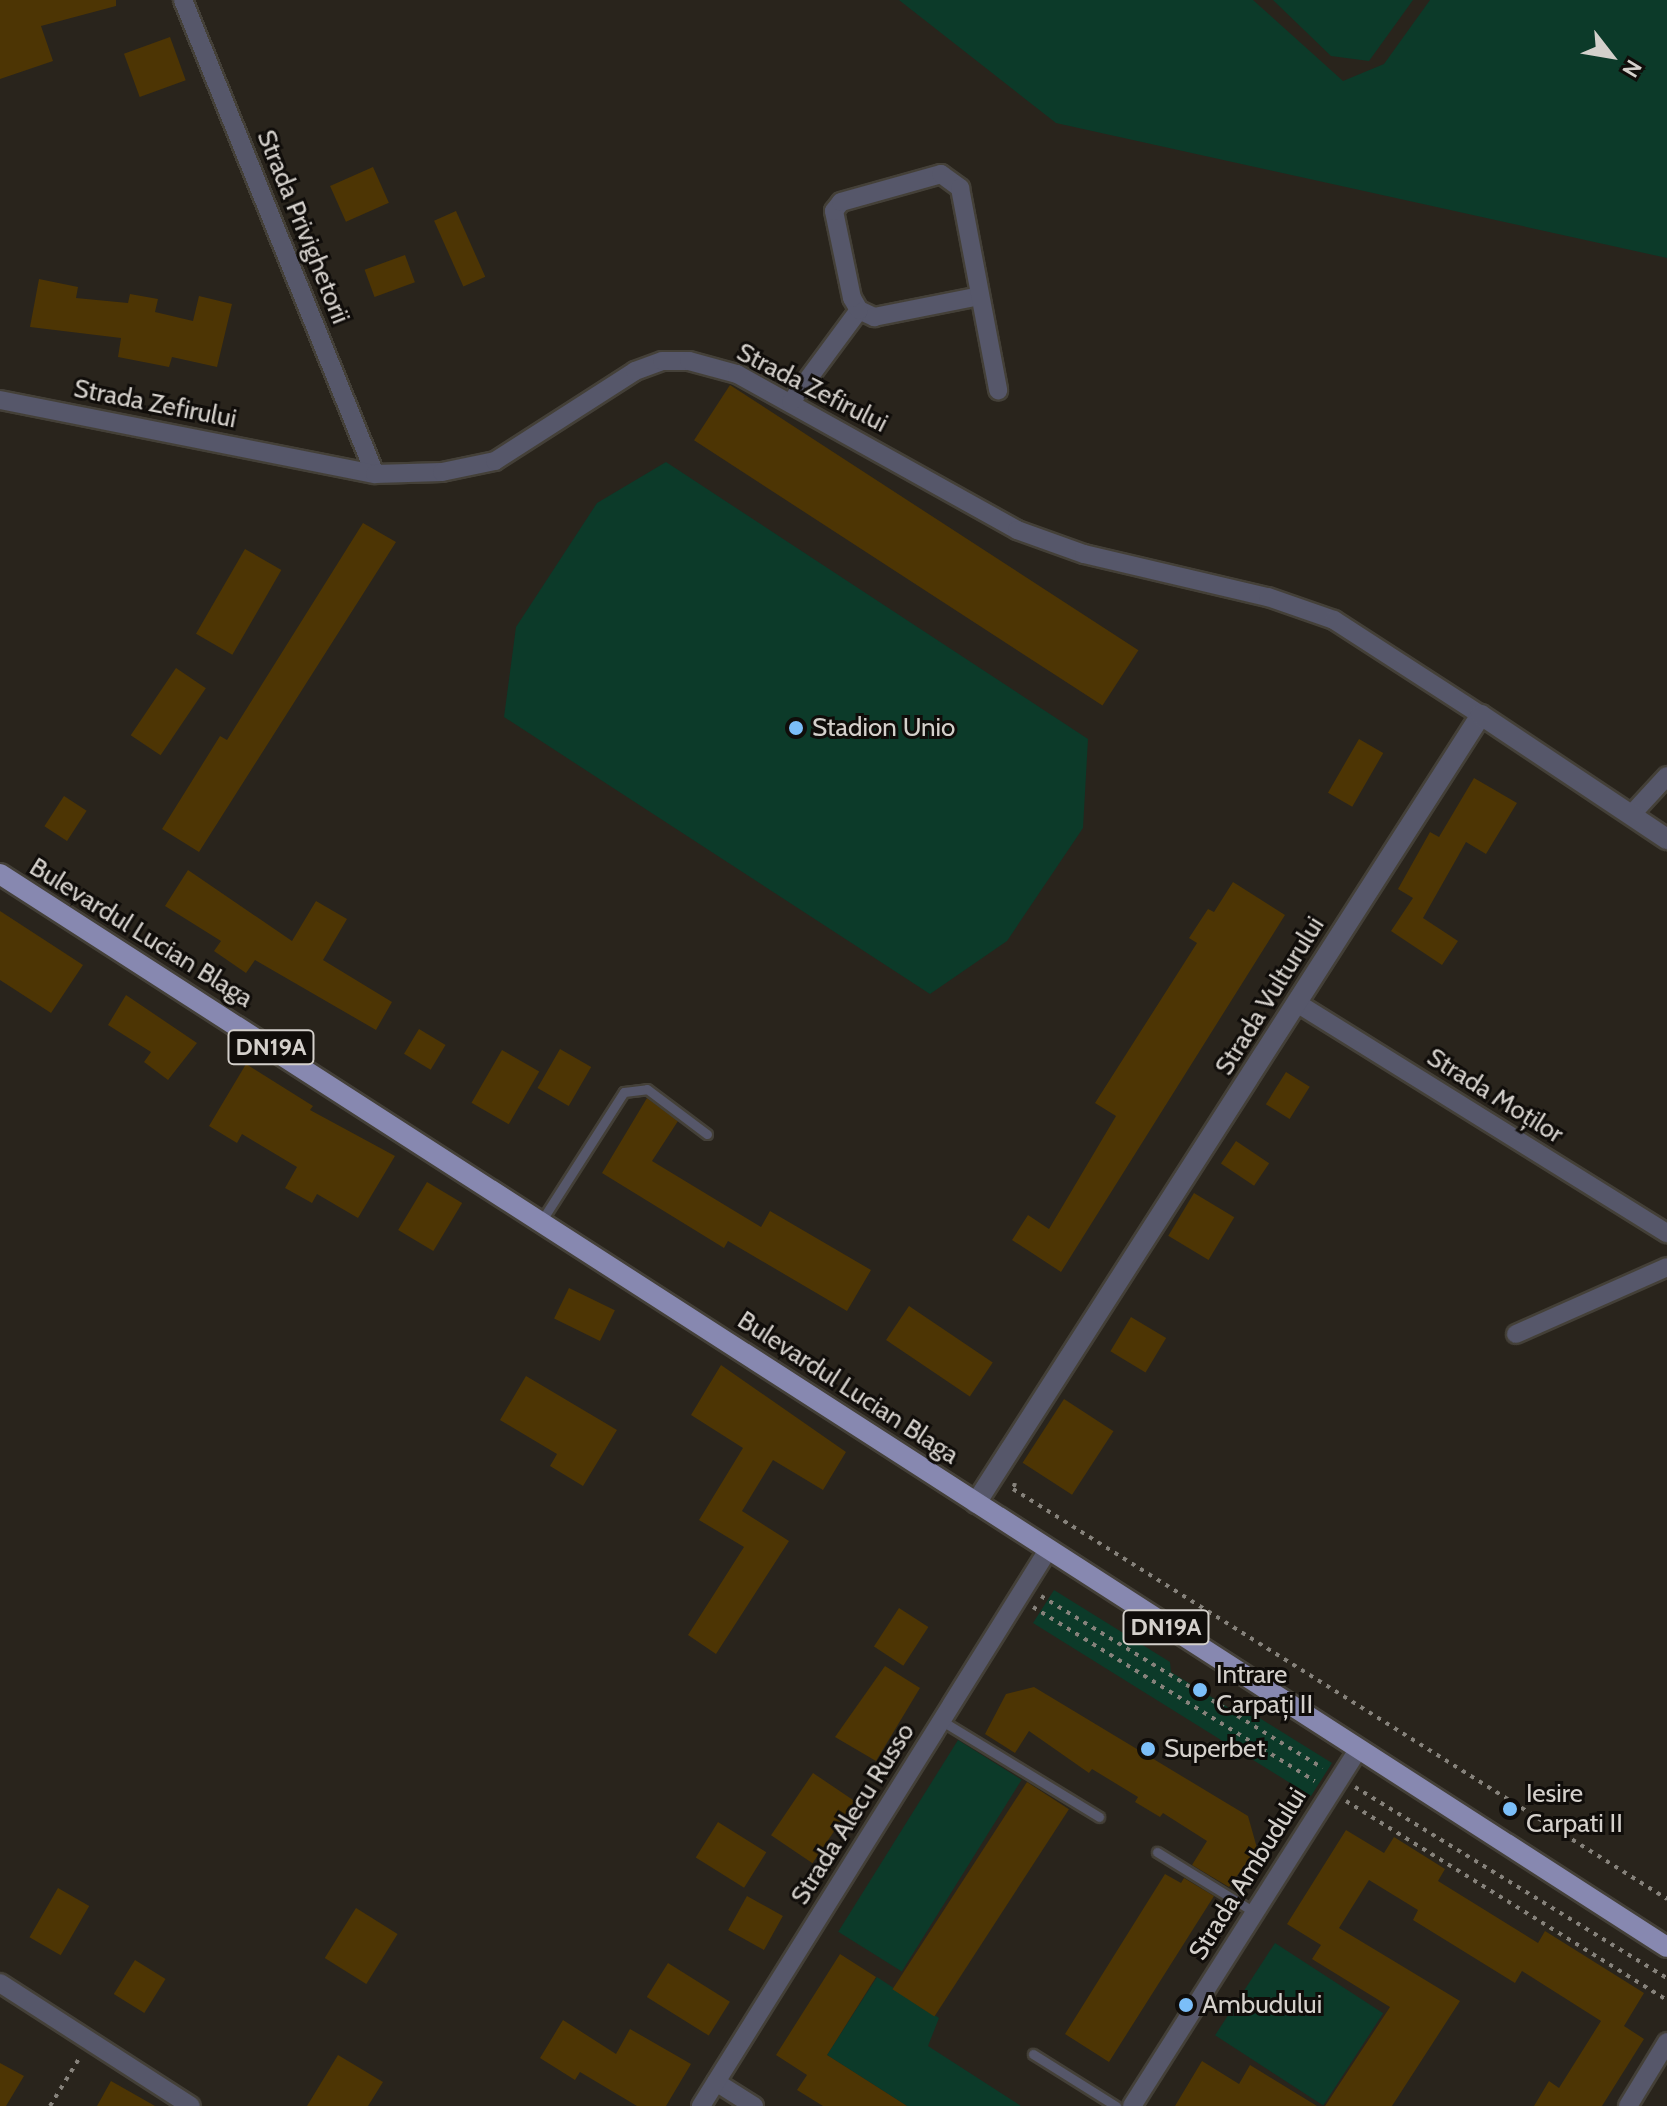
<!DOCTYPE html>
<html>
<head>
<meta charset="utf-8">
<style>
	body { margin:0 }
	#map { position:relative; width:1667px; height:2106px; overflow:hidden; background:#29241c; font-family:Cabin,sans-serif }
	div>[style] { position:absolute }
	.green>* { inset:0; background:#0c3a29; transform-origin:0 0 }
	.building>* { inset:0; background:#4d3504; transform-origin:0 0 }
	.path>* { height:4px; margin-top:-2px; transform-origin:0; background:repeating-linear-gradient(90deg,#86827b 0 4px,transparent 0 10px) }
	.roads { filter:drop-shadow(2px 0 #444038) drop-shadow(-2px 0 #444038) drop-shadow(0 2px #444038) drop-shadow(0 -2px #444038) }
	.service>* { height:9px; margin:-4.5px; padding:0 4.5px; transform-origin:4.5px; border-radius:4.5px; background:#56576a }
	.minor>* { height:18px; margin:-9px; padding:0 9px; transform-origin:9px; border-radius:9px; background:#56576a }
	.tertiary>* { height:20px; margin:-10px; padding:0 10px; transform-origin:10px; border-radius:10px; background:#56576a }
	.primary>* { height:20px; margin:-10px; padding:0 10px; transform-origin:10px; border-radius:10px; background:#8788b0 }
	.dots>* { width:22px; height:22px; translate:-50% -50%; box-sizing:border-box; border:4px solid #100d0a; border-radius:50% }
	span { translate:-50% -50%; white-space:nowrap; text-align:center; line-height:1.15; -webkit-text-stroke:6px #100d0a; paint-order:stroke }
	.shield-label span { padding:2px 6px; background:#100d0a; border:2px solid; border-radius:6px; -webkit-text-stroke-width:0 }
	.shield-label { font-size:24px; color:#d4d0cb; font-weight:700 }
	.street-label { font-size:26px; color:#d4d0cb }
	.poi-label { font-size:26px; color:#d4d0cb }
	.left { translate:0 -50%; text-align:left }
	.north { position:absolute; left:1571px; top:16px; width:80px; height:80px; -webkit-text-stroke:6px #100d0a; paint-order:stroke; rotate:121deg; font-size:22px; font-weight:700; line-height:32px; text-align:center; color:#d4d0cb }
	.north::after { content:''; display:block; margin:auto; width:28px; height:36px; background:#d4d0cb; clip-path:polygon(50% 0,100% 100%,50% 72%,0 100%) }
</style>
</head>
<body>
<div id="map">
	<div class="green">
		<div style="clip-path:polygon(899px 0,1253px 0,1343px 81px,1384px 64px,1430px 0,1667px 0,1667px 258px,1056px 123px)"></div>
		<div style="clip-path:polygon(1273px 0,1413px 0,1369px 61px,1331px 56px)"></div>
		<div style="clip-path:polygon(666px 462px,1088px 739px,1083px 828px,1007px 941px,930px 994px,504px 717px,516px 627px,597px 503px)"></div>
		<div style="clip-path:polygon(1054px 1590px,1170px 1662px,1171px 1672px,1229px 1708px,1240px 1706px,1332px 1763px,1311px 1796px,1033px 1623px)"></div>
		<div style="left:958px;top:1740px;width:75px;height:226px;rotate:32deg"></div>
		<div style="left:1275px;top:1943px;width:129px;height:110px;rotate:33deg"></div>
		<div style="clip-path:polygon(877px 1977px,939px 2018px,928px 2046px,1021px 2106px,907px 2106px,827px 2055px)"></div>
	</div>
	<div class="building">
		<div style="clip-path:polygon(0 0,116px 0,116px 6px,41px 26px,53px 61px,0 79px)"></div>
		<div style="left:170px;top:37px;width:46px;height:49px;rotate:70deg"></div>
		<div style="left:373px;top:167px;width:39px;height:47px;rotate:66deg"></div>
		<div style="left:456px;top:211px;width:72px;height:24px;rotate:66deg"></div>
		<div style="left:405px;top:255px;width:29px;height:43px;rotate:70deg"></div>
		<div style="clip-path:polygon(39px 279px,78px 287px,76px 298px,128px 303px,130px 294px,158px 299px,155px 312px,193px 321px,199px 296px,232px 304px,217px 367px,172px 357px,169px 367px,118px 357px,121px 338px,30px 327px)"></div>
		<div style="left:730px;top:385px;width:487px;height:66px;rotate:33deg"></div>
		<div style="clip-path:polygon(363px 523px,396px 542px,199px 852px,162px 829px,220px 736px,227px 740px)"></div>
		<div style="left:245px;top:549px;width:42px;height:98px;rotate:30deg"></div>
		<div style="left:176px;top:668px;width:36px;height:81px;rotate:34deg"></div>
		<div style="left:1359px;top:739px;width:28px;height:62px;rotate:30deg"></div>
		<div style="clip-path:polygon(1474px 778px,1517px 803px,1486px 854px,1466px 842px,1423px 918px,1458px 941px,1442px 965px,1391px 931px,1413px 898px,1398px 889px,1430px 832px,1439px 837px)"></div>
		<div style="left:64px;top:796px;width:27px;height:36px;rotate:33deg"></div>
		<div style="clip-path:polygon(188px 870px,292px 941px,316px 901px,347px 919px,323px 960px,392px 1002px,376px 1030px,255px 960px,246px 973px,214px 951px,221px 941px,165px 906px)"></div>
		<div style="clip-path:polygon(1233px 882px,1285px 915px,1061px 1272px,1012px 1240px,1028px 1215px,1049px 1229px,1116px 1116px,1095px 1103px,1197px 943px,1189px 938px,1208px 909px,1214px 912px)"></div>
		<div style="clip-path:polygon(0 911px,83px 965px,51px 1013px,0 980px)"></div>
		<div style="clip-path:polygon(126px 995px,197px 1043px,168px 1080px,144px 1062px,151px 1052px,108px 1025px)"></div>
		<div style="left:419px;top:1029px;width:31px;height:29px;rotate:31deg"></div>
		<div style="left:560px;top:1049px;width:36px;height:45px;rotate:30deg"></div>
		<div style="left:502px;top:1050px;width:43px;height:61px;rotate:30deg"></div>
		<div style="clip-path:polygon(246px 1064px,313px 1106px,310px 1110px,395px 1156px,358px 1218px,317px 1194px,312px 1203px,285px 1188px,297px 1167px,242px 1134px,237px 1143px,209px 1126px)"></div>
		<div style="left:1286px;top:1072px;width:28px;height:38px;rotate:32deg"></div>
		<div style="clip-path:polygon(647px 1098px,678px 1121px,652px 1161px,761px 1227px,770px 1211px,871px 1270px,847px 1311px,728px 1241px,724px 1248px,602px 1173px)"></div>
		<div style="left:1236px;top:1141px;width:40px;height:27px;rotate:34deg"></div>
		<div style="left:427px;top:1182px;width:41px;height:56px;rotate:31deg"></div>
		<div style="left:1194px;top:1193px;width:47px;height:50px;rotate:31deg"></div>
		<div style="left:569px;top:1288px;width:51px;height:34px;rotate:26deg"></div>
		<div style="left:909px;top:1306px;width:101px;height:41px;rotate:34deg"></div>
		<div style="left:1131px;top:1317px;width:41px;height:40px;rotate:31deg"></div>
		<div style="clip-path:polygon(721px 1365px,846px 1452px,823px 1490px,773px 1460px,742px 1511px,789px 1541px,716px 1654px,688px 1635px,744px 1547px,699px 1520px,743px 1448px,691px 1415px)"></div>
		<div style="clip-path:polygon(526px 1376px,617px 1430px,583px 1486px,550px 1466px,557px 1454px,500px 1420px)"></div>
		<div style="left:1064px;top:1399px;width:59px;height:76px;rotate:33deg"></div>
		<div style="left:899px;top:1608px;width:35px;height:46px;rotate:33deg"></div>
		<div style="clip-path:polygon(885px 1666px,920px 1688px,876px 1761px,835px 1737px)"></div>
		<div style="clip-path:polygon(1034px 1687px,1248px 1816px,1257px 1848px,1229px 1887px,1192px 1865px,1207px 1841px,1163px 1813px,1160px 1817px,1135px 1802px,1138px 1797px,1092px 1769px,1089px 1773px,1029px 1731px,1015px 1753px,985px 1734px,1006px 1694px)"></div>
		<div style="left:813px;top:1773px;width:50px;height:75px;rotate:34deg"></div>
		<div style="left:1027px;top:1782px;width:50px;height:247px;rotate:33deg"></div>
		<div style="left:718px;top:1822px;width:57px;height:42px;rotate:32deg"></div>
		<div style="clip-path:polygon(1346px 1830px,1384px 1853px,1394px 1837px,1445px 1869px,1438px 1881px,1538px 1943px,1545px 1931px,1644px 1993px,1624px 2026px,1644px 2039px,1602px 2106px,1534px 2106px,1549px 2081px,1559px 2088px,1601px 2021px,1522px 1971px,1515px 1983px,1413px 1920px,1418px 1910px,1369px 1880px,1339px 1928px,1460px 2001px,1392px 2106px,1325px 2106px,1390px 2007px,1312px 1959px,1321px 1945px,1287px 1924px)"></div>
		<div style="clip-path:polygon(1165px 1874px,1181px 1883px,1184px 1878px,1214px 1896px,1109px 2062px,1065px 2034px)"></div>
		<div style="left:58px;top:1888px;width:36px;height:57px;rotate:30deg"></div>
		<div style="left:747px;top:1896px;width:41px;height:39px;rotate:29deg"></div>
		<div style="left:356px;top:1908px;width:49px;height:59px;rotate:32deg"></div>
		<div style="clip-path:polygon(840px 1954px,876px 1977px,827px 2055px,907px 2106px,823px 2106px,797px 2090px,807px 2075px,776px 2055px)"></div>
		<div style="left:135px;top:1960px;width:36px;height:40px;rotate:32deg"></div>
		<div style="left:668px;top:1963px;width:73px;height:40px;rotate:32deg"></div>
		<div style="clip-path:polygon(563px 2020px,616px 2054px,630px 2029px,691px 2064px,666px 2106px,637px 2106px,580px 2072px,575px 2080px,540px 2058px)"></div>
		<div style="clip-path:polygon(338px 2055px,383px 2082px,368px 2106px,307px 2106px)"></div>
		<div style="clip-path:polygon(1202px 2061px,1239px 2084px,1250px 2065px,1317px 2106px,1175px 2106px)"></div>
		<div style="clip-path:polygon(0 2063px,24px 2076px,6px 2106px,0 2106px)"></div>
		<div style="clip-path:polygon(111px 2081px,155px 2106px,97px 2106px)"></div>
	</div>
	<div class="path">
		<div style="left:1015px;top:1483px;width:6px;rotate:108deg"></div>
		<div style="left:1013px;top:1489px;width:772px;rotate:32.08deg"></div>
		<div style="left:1041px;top:1596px;width:330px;rotate:31.4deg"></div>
		<div style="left:1033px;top:1607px;width:331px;rotate:31.7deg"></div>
		<div style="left:1355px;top:1787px;width:366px;rotate:31.5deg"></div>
		<div style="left:1346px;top:1801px;width:378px;rotate:31.8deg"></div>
		<div style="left:50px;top:2106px;width:57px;rotate:-58.5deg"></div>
	</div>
	<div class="roads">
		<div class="service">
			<div style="left:542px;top:1220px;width:152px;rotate:-57.4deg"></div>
			<div style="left:624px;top:1092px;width:23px;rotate:-7deg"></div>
			<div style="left:647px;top:1089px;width:75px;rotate:36.9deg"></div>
			<div style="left:942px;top:1721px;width:184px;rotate:31.4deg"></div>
			<div style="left:1157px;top:1852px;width:114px;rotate:31.7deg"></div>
			<div style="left:1033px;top:2054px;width:98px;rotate:32.1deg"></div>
		</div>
		<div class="minor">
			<div style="left:183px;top:0;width:511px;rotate:67.95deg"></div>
			<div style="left:859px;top:310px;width:17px;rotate:25deg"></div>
			<div style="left:874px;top:317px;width:108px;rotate:-11.2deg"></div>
			<div style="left:0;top:400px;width:382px;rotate:11.2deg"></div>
			<div style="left:375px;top:474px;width:67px;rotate:-1.7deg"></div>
			<div style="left:442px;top:472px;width:54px;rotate:-11.7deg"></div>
			<div style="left:495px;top:461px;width:166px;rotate:-32.7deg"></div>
			<div style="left:635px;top:371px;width:29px;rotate:-20deg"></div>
			<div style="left:662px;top:361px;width:27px"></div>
			<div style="left:689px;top:361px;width:50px;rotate:15.2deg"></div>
			<div style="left:737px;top:374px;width:321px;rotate:29.1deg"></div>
			<div style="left:1017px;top:530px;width:71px;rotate:19.7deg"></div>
			<div style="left:1084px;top:554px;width:189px;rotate:13.2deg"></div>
			<div style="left:1268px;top:597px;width:70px;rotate:19.2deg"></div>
			<div style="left:1334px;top:620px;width:175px;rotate:32.9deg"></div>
			<div style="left:791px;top:402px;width:114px;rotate:-53.5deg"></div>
			<div style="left:859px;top:310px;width:14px;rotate:-120deg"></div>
			<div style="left:852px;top:298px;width:89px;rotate:-101.7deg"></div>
			<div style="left:834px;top:211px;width:11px;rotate:-52deg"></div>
			<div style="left:841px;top:202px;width:104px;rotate:-15.6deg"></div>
			<div style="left:941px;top:174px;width:24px;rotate:36deg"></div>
			<div style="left:960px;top:188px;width:206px;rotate:79.3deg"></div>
			<div style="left:1631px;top:815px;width:53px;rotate:-47.3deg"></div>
			<div style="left:1297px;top:1003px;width:436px;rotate:31.9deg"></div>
			<div style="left:1516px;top:1334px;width:165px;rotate:-23.9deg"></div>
			<div style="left:0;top:1983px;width:227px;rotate:32.8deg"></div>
			<div style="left:716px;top:2082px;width:45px;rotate:32.3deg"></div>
			<div style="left:701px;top:2106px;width:655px;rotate:-58.03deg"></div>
			<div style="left:1132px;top:2106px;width:420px;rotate:-57.6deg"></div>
			<div style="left:1628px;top:2106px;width:75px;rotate:-58.6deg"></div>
		</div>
		<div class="tertiary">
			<div style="left:976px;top:1503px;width:936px;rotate:-57.35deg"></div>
			<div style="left:1481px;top:715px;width:224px;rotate:33.7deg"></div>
		</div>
		<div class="primary">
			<div style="left:0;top:874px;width:1982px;rotate:32.77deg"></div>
		</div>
	</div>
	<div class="dots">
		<div style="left:796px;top:728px;background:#7bbef8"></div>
		<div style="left:1200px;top:1690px;background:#7bbef8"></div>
		<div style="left:1148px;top:1749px;background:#7bbef8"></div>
		<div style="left:1510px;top:1809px;background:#7bbef8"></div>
		<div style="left:1186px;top:2005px;background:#7bbef8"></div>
	</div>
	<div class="shield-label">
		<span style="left:271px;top:1047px">DN19A</span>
		<span style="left:1166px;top:1627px">DN19A</span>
	</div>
	<div class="street-label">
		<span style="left:303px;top:227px;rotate:68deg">Strada Privighetorii</span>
		<span style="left:812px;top:388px;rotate:27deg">Strada Zefirului</span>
		<span style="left:155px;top:404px;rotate:11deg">Strada Zefirului</span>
		<span style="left:141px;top:933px;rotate:32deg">Bulevardul Lucian Blaga</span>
		<span style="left:1270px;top:996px;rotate:-58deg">Strada Vulturului</span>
		<span style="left:1495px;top:1096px;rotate:32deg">Strada Moților</span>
		<span style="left:848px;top:1388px;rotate:33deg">Bulevardul Lucian Blaga</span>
		<span style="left:853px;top:1814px;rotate:-58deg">Strada Alecu Russo</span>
		<span style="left:1248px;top:1874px;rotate:-58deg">Strada Ambudului</span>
	</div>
	<div class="poi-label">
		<span class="left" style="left:812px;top:728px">Stadion Unio</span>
		<span class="left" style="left:1216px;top:1690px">Intrare<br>Carpați II</span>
		<span class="left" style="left:1164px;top:1749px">Superbet</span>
		<span class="left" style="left:1526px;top:1809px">Iesire<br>Carpati II</span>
		<span class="left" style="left:1202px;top:2005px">Ambudului</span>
	</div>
	<div class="north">N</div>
</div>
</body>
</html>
